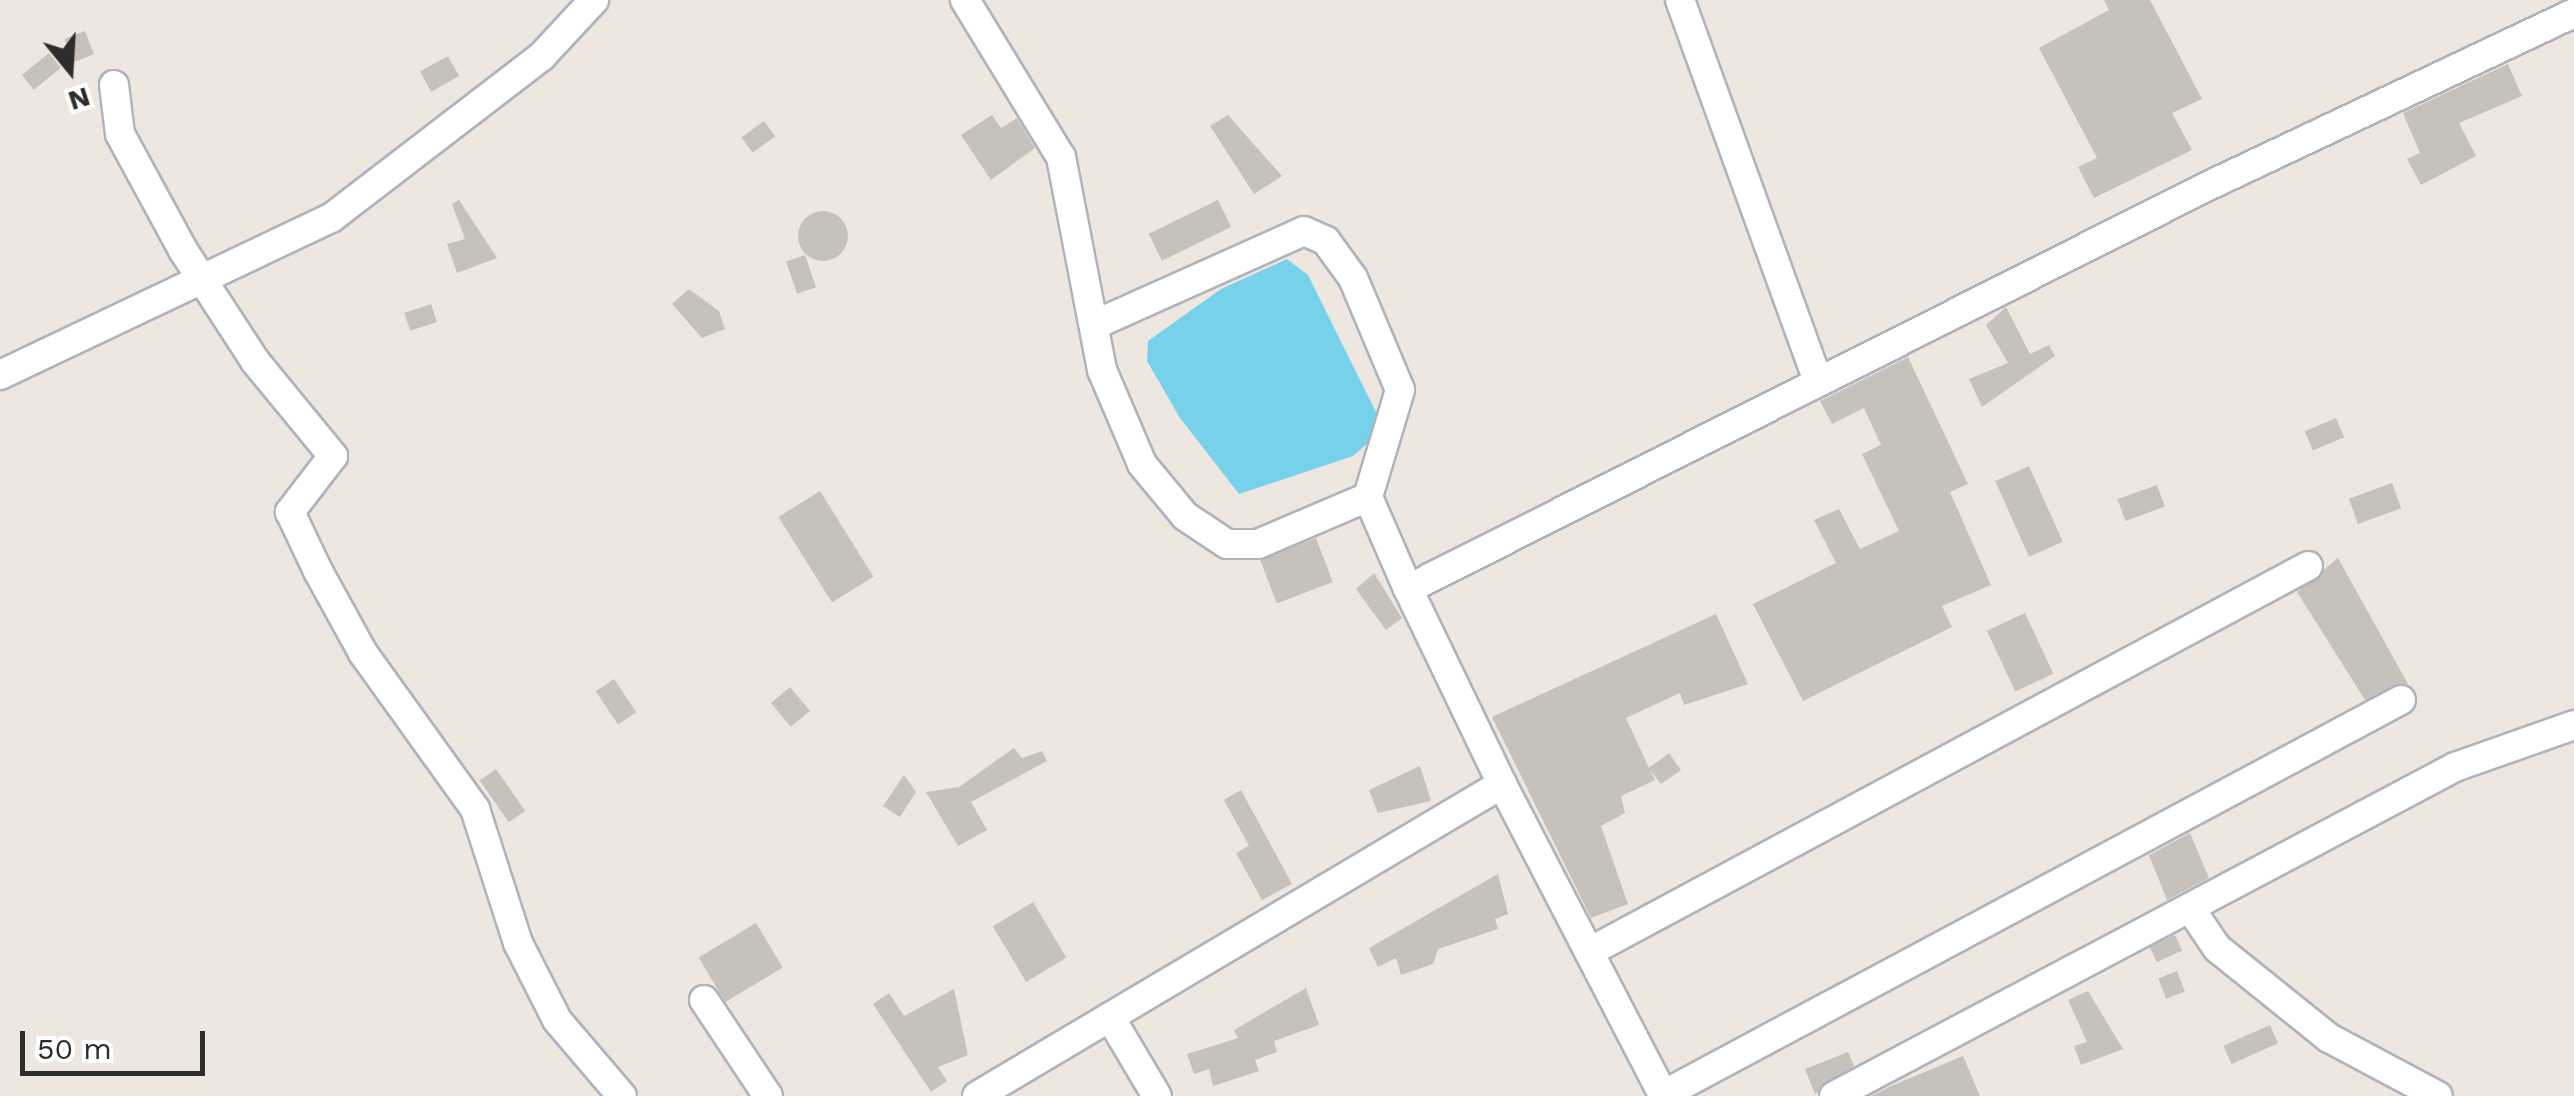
<!DOCTYPE html>
<html>
<head>
<meta charset="utf-8">
<style>
	body { margin:0 }
	#map { position:relative; width:2574px; height:1096px; overflow:hidden; background:#ede7e0; font-family:"Work Sans",sans-serif }
	div>[style] { position:absolute }
	.water>* { inset:0; background:#77d1eb }
	.building>* { inset:0; background:#c6c2bb; transform-origin:0 0 }
	.round { border-radius:50% }
	.roads { filter:drop-shadow(2px 0 #b0b2bc) drop-shadow(-2px 0 #b0b2bc) drop-shadow(0 2px #b0b2bc) drop-shadow(0 -2px #b0b2bc) }
	.street>* { height:28px; margin:-14px; padding:0 14px; transform-origin:14px; border-radius:14px; background:#fff }
	span { translate:-50% -50%; white-space:nowrap; text-align:center; line-height:1.15; -webkit-text-stroke:8px #fff; paint-order:stroke }
	.north { position:absolute; left:20px; top:20px; width:100px; height:100px; -webkit-text-stroke:8px #fff; paint-order:stroke; rotate:162deg; font-size:28px; font-weight:700; line-height:40px; text-align:center; color:#2d2d2d }
	.north::after { content:''; display:block; margin:auto; width:35px; height:45px; background:#2d2d2d; clip-path:polygon(50% 0,100% 100%,50% 72%,0 100%) }
	.scale { position:absolute; left:20px; top:1031px; width:185px; height:45px; box-sizing:border-box; border:5px solid #2d2d2d; border-top:0; padding-left:12px; font-size:30px; line-height:35px; white-space:nowrap; color:#2d2d2d; -webkit-text-stroke:8px #fff; paint-order:stroke }
</style>
</head>
<body>
<div id="map">
	<div class="water">
		<div style="clip-path:polygon(1287px 259px,1308px 275px,1377px 414px,1370px 441px,1353px 456px,1239px 494px,1180px 418px,1147px 361px,1148px 341px,1221px 289px)"></div>
	</div>
	<div class="building">
		<div style="clip-path:polygon(2104px 0,2150px 0,2202px 99px,2172px 113px,2192px 150px,2094px 198px,2078px 167px,2097px 158px,2039px 48px,2109px 10px)"></div>
		<div style="left:85px;top:31px;width:25px;height:22px;rotate:69deg"></div>
		<div style="left:49px;top:53px;width:19px;height:35px;rotate:51deg"></div>
		<div style="left:448px;top:56px;width:23px;height:32px;rotate:61deg"></div>
		<div style="clip-path:polygon(2508px 64px,2522px 96px,2459px 123px,2476px 156px,2421px 185px,2407px 159px,2420px 153px,2403px 113px)"></div>
		<div style="clip-path:polygon(992px 115px,1001px 128px,1017px 118px,1035px 148px,991px 180px,961px 135px)"></div>
		<div style="clip-path:polygon(1228px 115px,1282px 176px,1254px 194px,1210px 126px)"></div>
		<div style="left:764px;top:121px;width:19px;height:28px;rotate:54deg"></div>
		<div style="clip-path:polygon(459px 200px,497px 258px,457px 273px,447px 244px,465px 239px,452px 204px)"></div>
		<div style="left:1218px;top:200px;width:30px;height:77px;rotate:64deg"></div>
		<div class="round" style="left:798px;top:211px;width:50px;height:50px"></div>
		<div style="left:805px;top:255px;width:34px;height:20px;rotate:71deg"></div>
		<div style="clip-path:polygon(689px 289px,719px 311px,725px 329px,702px 338px,672px 304px)"></div>
		<div style="left:431px;top:304px;width:19px;height:28px;rotate:72deg"></div>
		<div style="clip-path:polygon(2006px 307px,2030px 354px,2049px 345px,2055px 356px,1982px 407px,1969px 379px,2008px 363px,1986px 325px)"></div>
		<div style="clip-path:polygon(1908px 357px,1968px 484px,1950px 492px,1991px 585px,1942px 606px,1952px 627px,1803px 701px,1753px 604px,1836px 563px,1814px 520px,1839px 509px,1860px 549px,1899px 531px,1862px 454px,1881px 445px,1864px 408px,1832px 424px,1820px 401px)"></div>
		<div style="left:2336px;top:418px;width:21px;height:34px;rotate:67deg"></div>
		<div style="left:2029px;top:466px;width:83px;height:37px;rotate:66deg"></div>
		<div style="left:2392px;top:483px;width:27px;height:46px;rotate:70deg"></div>
		<div style="left:2157px;top:485px;width:23px;height:42px;rotate:70deg"></div>
		<div style="left:820px;top:491px;width:101px;height:49px;rotate:58deg"></div>
		<div style="left:1316px;top:538px;width:47px;height:60px;rotate:69deg"></div>
		<div style="clip-path:polygon(2338px 558px,2408px 684px,2365px 700px,2297px 592px)"></div>
		<div style="clip-path:polygon(1374px 573px,1402px 618px,1386px 630px,1356px 589px)"></div>
		<div style="left:2025px;top:613px;width:67px;height:42px;rotate:65deg"></div>
		<div style="clip-path:polygon(1716px 614px,1748px 684px,1684px 705px,1680px 693px,1626px 718px,1649px 768px,1669px 753px,1681px 770px,1661px 784px,1650px 770px,1655px 780px,1621px 796px,1625px 813px,1601px 826px,1628px 904px,1591px 918px,1492px 717px)"></div>
		<div style="left:614px;top:679px;width:40px;height:22px;rotate:56deg"></div>
		<div style="left:790px;top:687px;width:31px;height:25px;rotate:50deg"></div>
		<div style="clip-path:polygon(1014px 748px,1022px 758px,1042px 751px,1047px 761px,971px 802px,987px 830px,958px 846px,926px 792px,959px 787px)"></div>
		<div style="clip-path:polygon(1420px 766px,1431px 801px,1378px 813px,1369px 790px)"></div>
		<div style="left:496px;top:769px;width:51px;height:20px;rotate:55deg"></div>
		<div style="clip-path:polygon(904px 775px,916px 792px,900px 817px,883px 806px)"></div>
		<div style="clip-path:polygon(1241px 790px,1292px 884px,1262px 900px,1236px 853px,1249px 846px,1224px 800px)"></div>
		<div style="clip-path:polygon(2190px 833px,2209px 878px,2167px 900px,2149px 855px)"></div>
		<div style="clip-path:polygon(1498px 874px,1508px 914px,1495px 919px,1498px 929px,1438px 949px,1433px 964px,1401px 975px,1396px 958px,1378px 967px,1369px 948px)"></div>
		<div style="left:1033px;top:902px;width:65px;height:47px;rotate:59deg"></div>
		<div style="left:756px;top:923px;width:52px;height:67px;rotate:59deg"></div>
		<div style="left:2175px;top:935px;width:17px;height:28px;rotate:65deg"></div>
		<div style="left:2177px;top:971px;width:22px;height:20px;rotate:69deg"></div>
		<div style="clip-path:polygon(1306px 988px,1319px 1025px,1274px 1041px,1277px 1052px,1255px 1060px,1259px 1071px,1213px 1086px,1209px 1069px,1194px 1074px,1187px 1054px,1238px 1038px,1234px 1030px)"></div>
		<div style="clip-path:polygon(954px 989px,968px 1055px,938px 1067px,947px 1081px,931px 1092px,873px 1004px,889px 993px,904px 1016px)"></div>
		<div style="clip-path:polygon(2088px 991px,2123px 1049px,2081px 1065px,2074px 1046px,2087px 1042px,2068px 1000px)"></div>
		<div style="left:2270px;top:1025px;width:20px;height:51px;rotate:66deg"></div>
		<div style="clip-path:polygon(1848px 1052px,1854px 1066px,1815px 1094px,1805px 1069px)"></div>
		<div style="clip-path:polygon(1963px 1056px,1980px 1096px,1871px 1096px,1891px 1086px)"></div>
	</div>
	<div class="roads">
		<div class="street">
			<div style="left:965px;top:0;width:184px;rotate:58.6deg"></div>
			<div style="left:1061px;top:157px;width:217px;rotate:79.1deg"></div>
			<div style="left:1102px;top:370px;width:102px;rotate:66.9deg"></div>
			<div style="left:1142px;top:464px;width:67px;rotate:50.4deg"></div>
			<div style="left:1185px;top:516px;width:50px;rotate:33.7deg"></div>
			<div style="left:1227px;top:544px;width:31px"></div>
			<div style="left:1258px;top:544px;width:120px;rotate:-23.1deg"></div>
			<div style="left:1368px;top:497px;width:100px;rotate:66.5deg"></div>
			<div style="left:1680px;top:0;width:406px;rotate:70.1deg"></div>
			<div style="left:114px;top:85px;width:49px;rotate:83deg"></div>
			<div style="left:120px;top:134px;width:132px;rotate:61.5deg"></div>
			<div style="left:183px;top:250px;width:132px;rotate:57deg"></div>
			<div style="left:255px;top:361px;width:123px;rotate:50.6deg"></div>
			<div style="left:333px;top:456px;width:71px;rotate:127.5deg"></div>
			<div style="left:290px;top:512px;width:65px;rotate:64.6deg"></div>
			<div style="left:318px;top:571px;width:94px;rotate:61.2deg"></div>
			<div style="left:363px;top:653px;width:192px;rotate:54.3deg"></div>
			<div style="left:475px;top:809px;width:141px;rotate:72.2deg"></div>
			<div style="left:518px;top:943px;width:86px;rotate:63.1deg"></div>
			<div style="left:557px;top:1020px;width:100px;rotate:49.5deg"></div>
			<div style="left:1094px;top:325px;width:230px;rotate:-24.1deg"></div>
			<div style="left:1304px;top:231px;width:24px;rotate:24deg"></div>
			<div style="left:1326px;top:241px;width:46px;rotate:53.9deg"></div>
			<div style="left:1353px;top:278px;width:121px;rotate:67.2deg"></div>
			<div style="left:1400px;top:390px;width:112px;rotate:106.7deg"></div>
			<div style="left:0;top:375px;width:366px;rotate:-25.4deg"></div>
			<div style="left:331px;top:218px;width:265px;rotate:-37.5deg"></div>
			<div style="left:541px;top:57px;width:78px;rotate:-47.1deg"></div>
			<div style="left:1502px;top:784px;width:352px;rotate:62.6deg"></div>
			<div style="left:2190px;top:908px;width:48px;rotate:56deg"></div>
			<div style="left:2217px;top:948px;width:144px;rotate:38.8deg"></div>
			<div style="left:2329px;top:1038px;width:123px;rotate:28deg"></div>
			<div style="left:1589px;top:952px;width:816px;rotate:-28.23deg"></div>
			<div style="left:704px;top:1000px;width:115px;rotate:56.3deg"></div>
			<div style="left:1110px;top:1017px;width:92px;rotate:59.3deg"></div>
			<div style="left:1663px;top:1095px;width:837px;rotate:-28.16deg"></div>
			<div style="left:977px;top:1096px;width:611px;rotate:-30.72deg"></div>
			<div style="left:1502px;top:784px;width:216px;rotate:-115.7deg"></div>
			<div style="left:1408px;top:589px;width:896px;rotate:-26.74deg"></div>
			<div style="left:2208px;top:186px;width:405px;rotate:-25.3deg"></div>
			<div style="left:1834px;top:1096px;width:703px;rotate:-27.91deg"></div>
			<div style="left:2455px;top:767px;width:126px;rotate:-19.4deg"></div>
		</div>
	</div>
	<div class="north">N</div>
	<div class="scale">50 m</div>
</div>
</body>
</html>
